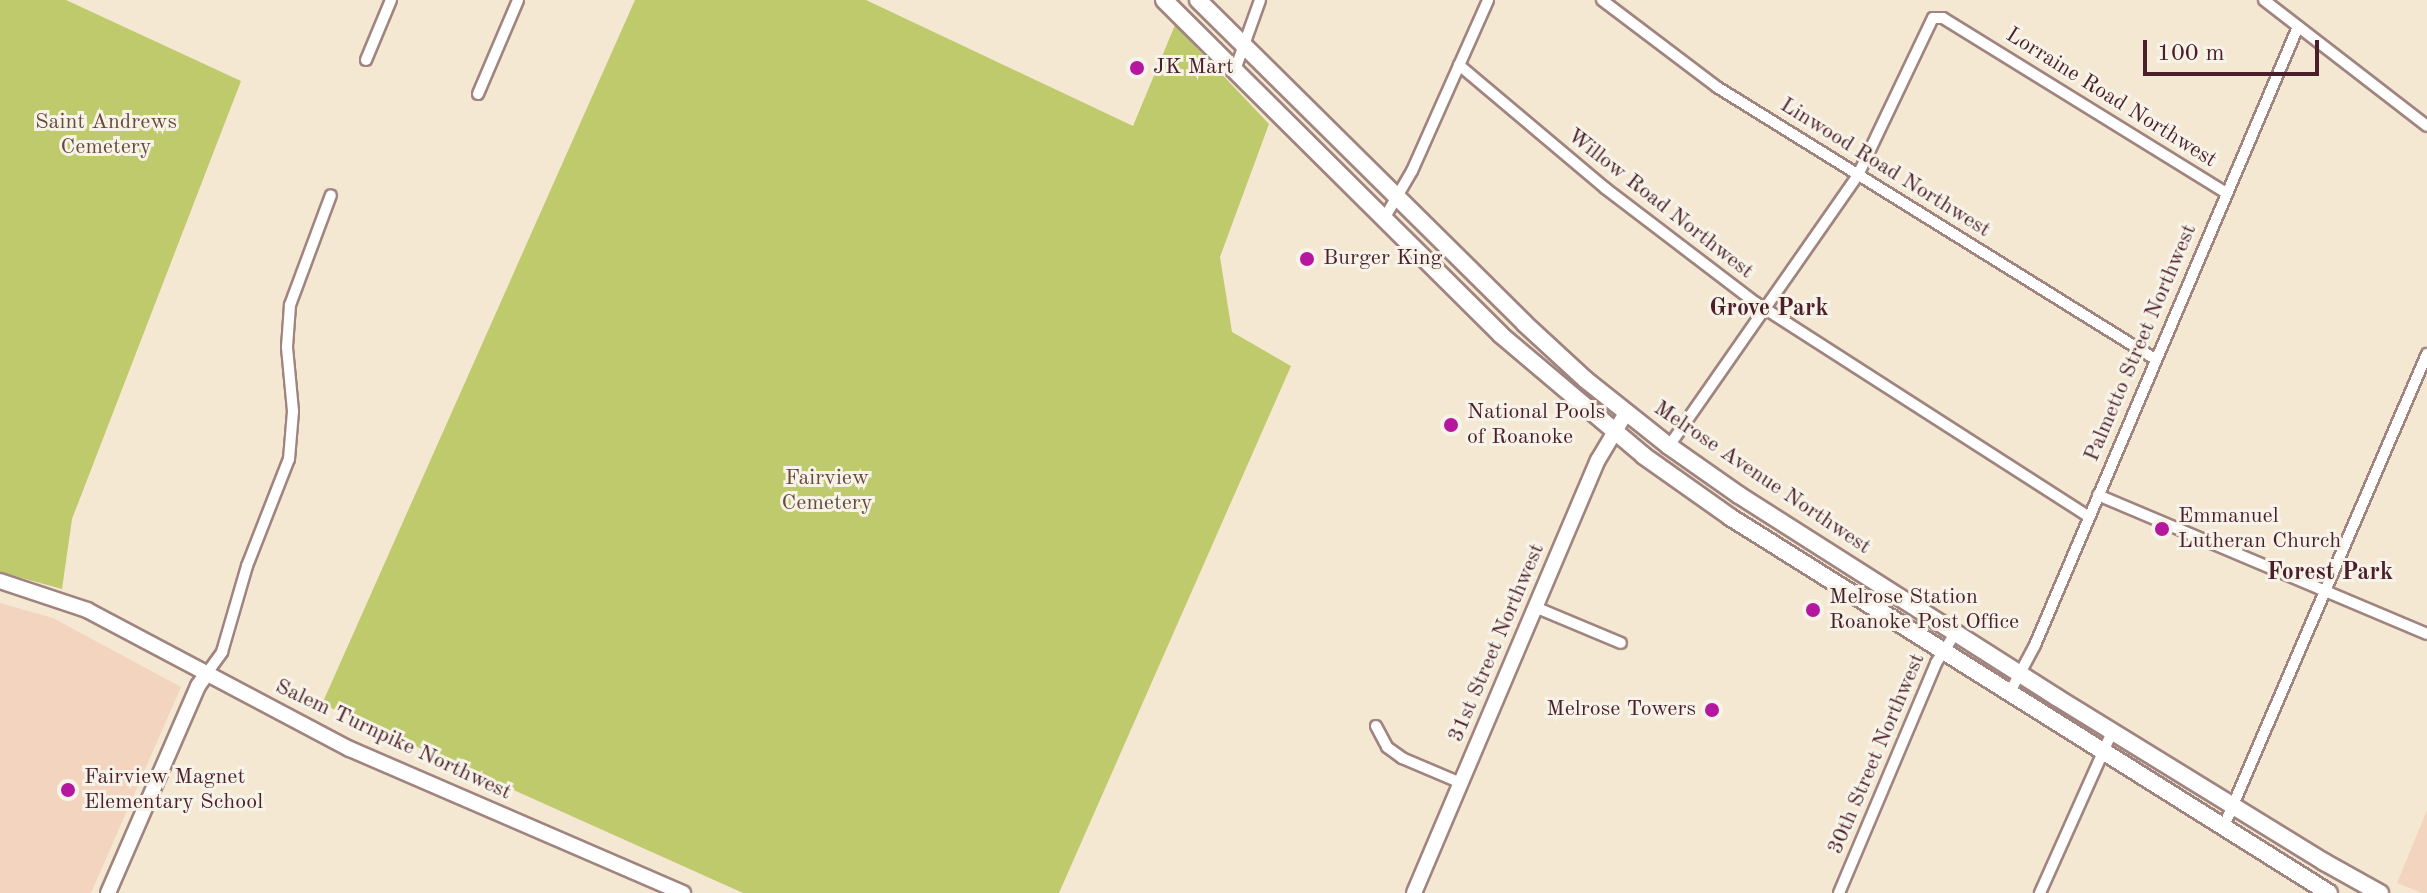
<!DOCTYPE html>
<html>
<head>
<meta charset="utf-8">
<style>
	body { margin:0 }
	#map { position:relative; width:2427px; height:893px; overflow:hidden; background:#f5e8d3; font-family:"Old Standard TT",serif }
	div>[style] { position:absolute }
	.built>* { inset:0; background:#f3d4bf }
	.green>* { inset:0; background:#beca6c }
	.roads { filter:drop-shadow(2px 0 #a0847f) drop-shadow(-2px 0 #a0847f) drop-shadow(0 2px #a0847f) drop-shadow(0 -2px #a0847f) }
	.street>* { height:10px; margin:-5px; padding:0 5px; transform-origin:5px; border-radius:5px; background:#fff }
	.secondary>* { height:14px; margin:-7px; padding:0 7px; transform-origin:7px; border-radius:7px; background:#fff }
	.primary>* { height:16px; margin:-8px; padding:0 8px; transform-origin:8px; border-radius:8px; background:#fff }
	.dots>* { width:22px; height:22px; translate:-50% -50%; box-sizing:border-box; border:4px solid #f7f3e8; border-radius:50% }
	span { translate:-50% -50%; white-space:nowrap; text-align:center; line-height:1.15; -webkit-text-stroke:6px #f7f3e8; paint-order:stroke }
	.poi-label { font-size:22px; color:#4a1f2b }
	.left { translate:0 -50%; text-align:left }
	.right { translate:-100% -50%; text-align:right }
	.street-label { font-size:22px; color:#4a1f2b }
	.park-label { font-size:22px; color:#674a3b }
	.neighbourhood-label { font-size:24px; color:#4a1f2b; font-weight:700 }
	.scale { position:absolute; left:2143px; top:40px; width:176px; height:36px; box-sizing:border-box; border:4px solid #4a1f2b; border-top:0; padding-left:10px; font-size:24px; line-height:28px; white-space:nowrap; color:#4a1f2b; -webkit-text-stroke:6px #f7f3e8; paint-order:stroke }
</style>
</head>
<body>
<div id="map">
	<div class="built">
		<div style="clip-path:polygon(0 603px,53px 618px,181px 687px,91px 893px,0 893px)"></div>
		<div style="clip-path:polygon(2427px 810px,2427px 893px,2422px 893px,2397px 883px)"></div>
	</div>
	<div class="green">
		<div style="clip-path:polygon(0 0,66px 0,241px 81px,72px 519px,62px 589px,0 572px)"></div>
		<div style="clip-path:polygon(635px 0,866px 0,1133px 126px,1175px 25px,1269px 124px,1220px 257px,1232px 332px,1291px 366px,1059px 893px,743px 893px,322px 704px)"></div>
	</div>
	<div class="roads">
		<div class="street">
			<div style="left:1602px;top:0;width:144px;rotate:37.1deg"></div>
			<div style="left:1717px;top:87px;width:516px;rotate:31.84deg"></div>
			<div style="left:2264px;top:0;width:206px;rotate:37.7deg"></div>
			<div style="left:366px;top:60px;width:65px;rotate:-67.4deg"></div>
			<div style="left:1459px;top:65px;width:191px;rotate:40.1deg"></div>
			<div style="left:1605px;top:188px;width:190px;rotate:37.3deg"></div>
			<div style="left:1756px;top:303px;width:396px;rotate:32.7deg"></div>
			<div style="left:1235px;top:70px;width:74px;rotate:-70.3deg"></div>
			<div style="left:478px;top:94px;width:102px;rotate:-66.9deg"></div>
			<div style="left:1385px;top:217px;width:53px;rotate:-59.6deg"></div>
			<div style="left:1412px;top:171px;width:187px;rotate:-66deg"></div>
			<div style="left:1669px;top:446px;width:330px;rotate:-55.1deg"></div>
			<div style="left:1858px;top:175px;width:174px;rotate:-64.5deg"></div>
			<div style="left:1933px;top:18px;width:10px"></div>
			<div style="left:1943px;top:18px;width:333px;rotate:31.7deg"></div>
			<div style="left:2098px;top:495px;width:357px;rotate:22.9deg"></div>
			<div style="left:1535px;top:607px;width:93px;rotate:22.7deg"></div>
			<div style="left:207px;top:673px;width:26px;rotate:-54deg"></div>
			<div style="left:222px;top:652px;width:90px;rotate:-73.8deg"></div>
			<div style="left:247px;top:566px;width:115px;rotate:-68.6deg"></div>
			<div style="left:289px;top:459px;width:48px;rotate:-85.2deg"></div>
			<div style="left:293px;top:411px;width:64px;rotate:-95.4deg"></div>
			<div style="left:287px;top:347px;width:42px;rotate:-85.9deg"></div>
			<div style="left:290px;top:305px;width:117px;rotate:-69.6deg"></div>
			<div style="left:2010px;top:692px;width:53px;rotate:-62deg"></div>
			<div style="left:2035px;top:645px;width:672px;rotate:-66.95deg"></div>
			<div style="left:1376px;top:726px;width:24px;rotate:62deg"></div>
			<div style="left:1387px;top:747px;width:19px;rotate:36deg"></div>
			<div style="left:1402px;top:758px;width:64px;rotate:23deg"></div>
			<div style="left:2224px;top:826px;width:514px;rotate:-66.73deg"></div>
			<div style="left:1839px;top:893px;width:250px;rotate:-67.1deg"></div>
			<div style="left:1936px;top:663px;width:37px;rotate:-57deg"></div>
			<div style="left:2040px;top:893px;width:176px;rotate:-65.9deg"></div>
		</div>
		<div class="secondary">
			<div style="left:0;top:581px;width:92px;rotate:18.4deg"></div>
			<div style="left:87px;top:610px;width:297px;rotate:27.9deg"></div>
			<div style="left:350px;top:749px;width:363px;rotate:23.4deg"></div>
			<div style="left:108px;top:893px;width:226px;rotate:-66.5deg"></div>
			<div style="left:198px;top:686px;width:16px;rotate:-55deg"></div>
			<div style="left:1414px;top:893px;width:470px;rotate:-67deg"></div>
			<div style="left:1598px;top:460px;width:55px;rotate:-59.2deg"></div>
		</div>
		<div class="primary">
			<div style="left:1164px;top:0;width:475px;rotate:44.8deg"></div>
			<div style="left:1501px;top:335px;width:187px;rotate:40.2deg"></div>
			<div style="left:1644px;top:456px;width:105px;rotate:35.3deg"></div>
			<div style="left:1730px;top:517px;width:707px;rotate:32.12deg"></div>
			<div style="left:1198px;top:0;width:459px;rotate:44.7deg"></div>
			<div style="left:1524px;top:323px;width:84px;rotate:42.6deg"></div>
			<div style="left:1586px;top:380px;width:106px;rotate:38.5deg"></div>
			<div style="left:1669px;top:446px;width:85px;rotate:35deg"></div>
			<div style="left:1739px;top:495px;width:376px;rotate:32.5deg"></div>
			<div style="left:2056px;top:697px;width:315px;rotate:31.6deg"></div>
			<div style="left:2324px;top:862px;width:64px;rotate:29deg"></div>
		</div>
	</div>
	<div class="dots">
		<div style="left:1137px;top:68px;background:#b5179e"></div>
		<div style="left:1307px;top:259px;background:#b5179e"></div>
		<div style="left:1451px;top:425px;background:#b5179e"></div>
		<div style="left:2162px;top:529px;background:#b5179e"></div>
		<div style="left:1813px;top:610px;background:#b5179e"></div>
		<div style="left:1712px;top:710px;background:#b5179e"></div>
		<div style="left:68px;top:790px;background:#b5179e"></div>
	</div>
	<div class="poi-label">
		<span class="left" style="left:1153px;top:68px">JK Mart</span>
		<span class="left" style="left:1323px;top:259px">Burger King</span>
		<span class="left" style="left:1467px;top:425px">National Pools<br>of Roanoke</span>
		<span class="left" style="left:2178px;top:529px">Emmanuel<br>Lutheran Church</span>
		<span class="left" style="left:1829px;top:610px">Melrose Station<br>Roanoke Post Office</span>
		<span class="right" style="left:1696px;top:710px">Melrose Towers</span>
		<span class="left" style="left:84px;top:790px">Fairview Magnet<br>Elementary School</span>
	</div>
	<div class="street-label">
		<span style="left:2111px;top:98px;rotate:32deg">Lorraine Road Northwest</span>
		<span style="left:1885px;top:168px;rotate:32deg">Linwood Road Northwest</span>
		<span style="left:1660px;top:204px;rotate:38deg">Willow Road Northwest</span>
		<span style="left:2141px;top:343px;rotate:-67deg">Palmetto Street Northwest</span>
		<span style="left:1762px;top:478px;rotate:34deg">Melrose Avenue Northwest</span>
		<span style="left:1497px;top:643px;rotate:-67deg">31st Street Northwest</span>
		<span style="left:393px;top:740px;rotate:25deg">Salem Turnpike Northwest</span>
		<span style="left:1877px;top:754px;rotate:-67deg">30th Street Northwest</span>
	</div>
	<div class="park-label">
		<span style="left:106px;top:135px">Saint Andrews<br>Cemetery</span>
		<span style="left:827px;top:491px">Fairview<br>Cemetery</span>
	</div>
	<div class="neighbourhood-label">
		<span style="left:1769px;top:310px">Grove Park</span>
		<span style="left:2330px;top:574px">Forest Park</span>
	</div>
	<div class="scale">100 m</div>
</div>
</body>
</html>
